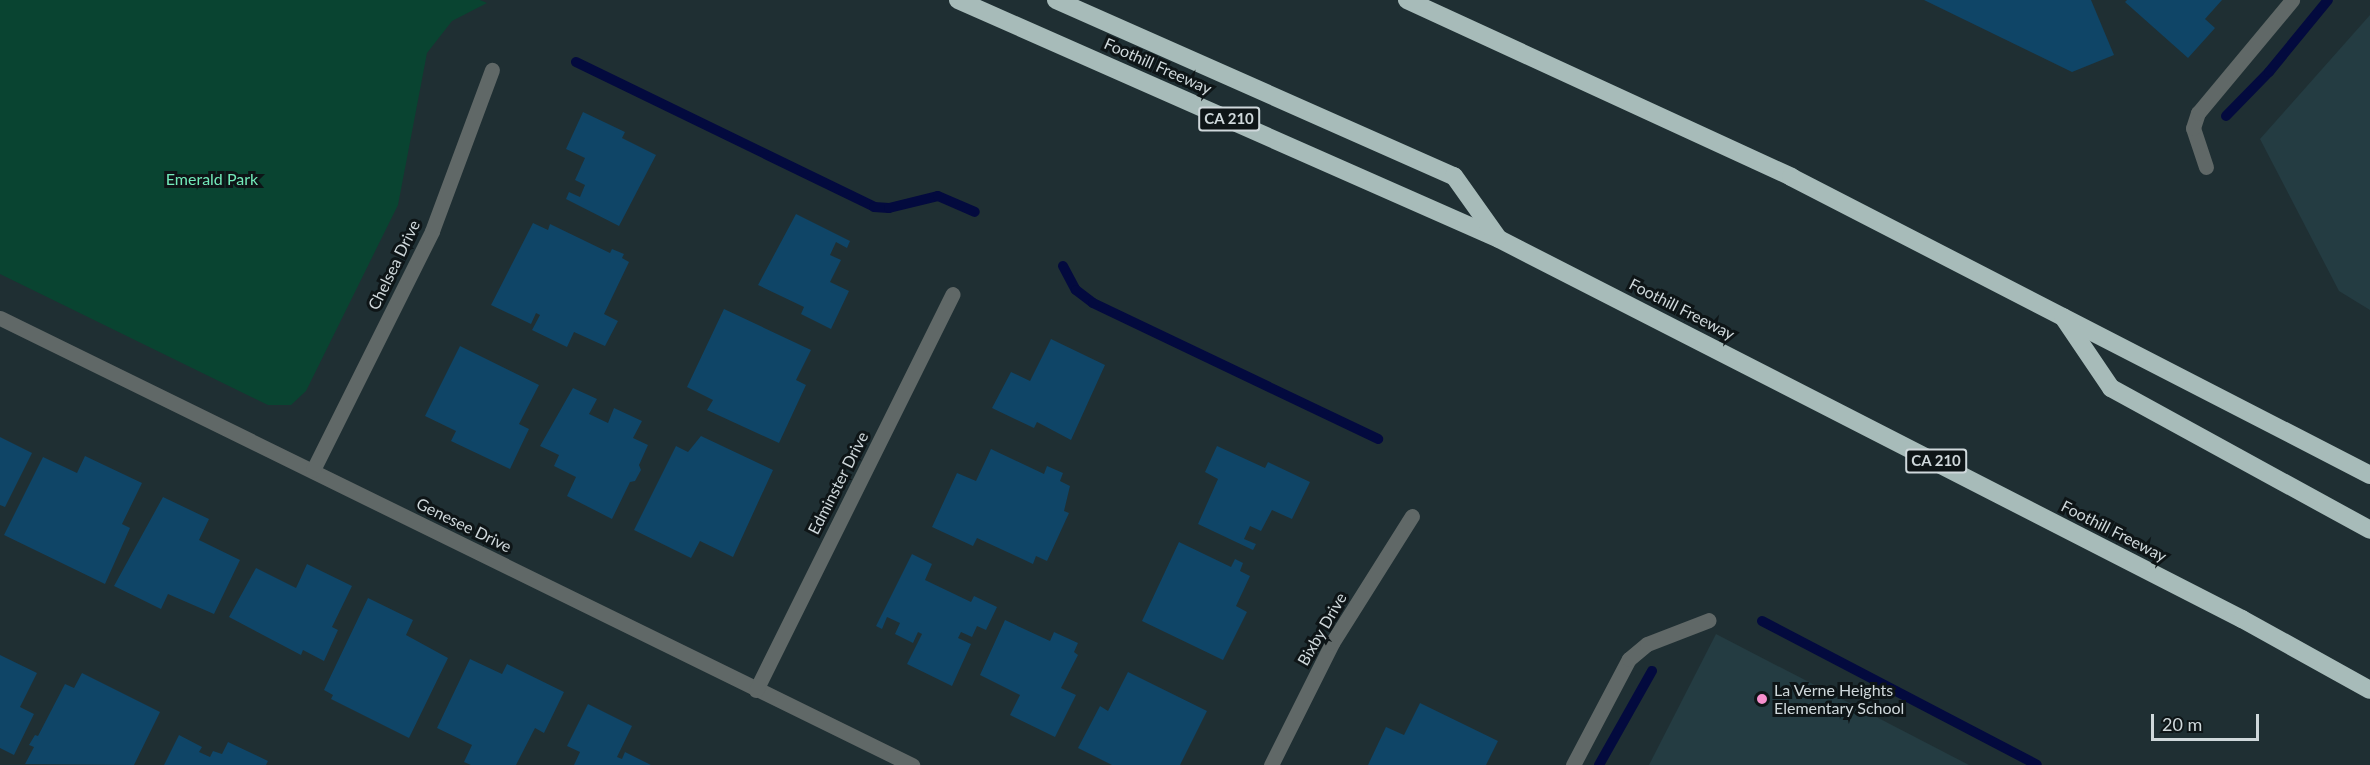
<!DOCTYPE html>
<html>
<head>
<meta charset="utf-8">
<style>
	body { margin:0 }
	#map { position:relative; width:2370px; height:765px; overflow:hidden; background:#1f2f33; font-family:Lato,sans-serif }
	div>[style] { position:absolute }
	.built>* { inset:0; background:#243c42 }
	.green>* { inset:0; background:#094431 }
	.stream>* { height:10px; margin:-5px; padding:0 5px; transform-origin:5px; border-radius:5px; background:#030a3e }
	.building>* { inset:0; background:#0f4567 }
	.lane>* { height:15px; margin:-7.5px; padding:0 7.5px; transform-origin:7.5px; border-radius:7.5px; background:#606867 }
	.street>* { height:15px; margin:-7.5px; padding:0 7.5px; transform-origin:7.5px; border-radius:7.5px; background:#606867 }
	.highway>* { height:18px; margin:-9px; padding:0 9px; transform-origin:9px; border-radius:9px; background:#a7bbb9 }
	.dots>* { width:16px; height:16px; translate:-50% -50%; box-sizing:border-box; border:3px solid #0e1517; border-radius:50% }
	span { translate:-50% -50%; white-space:nowrap; text-align:center; line-height:1.15; -webkit-text-stroke:6px #0e1517; paint-order:stroke }
	.shield-label span { padding:2px 4px; background:#0e1517; border:2px solid; border-radius:4px; -webkit-text-stroke-width:0 }
	.shield-label { font-size:15px; color:#cfd8db; font-weight:700 }
	.street-label { font-size:16px; color:#cfd8db }
	.park-label { font-size:16px; color:#73eaba }
	.poi-label { font-size:16px; color:#cfd8db }
	.left { translate:0 -50%; text-align:left }
	.scale { position:absolute; left:2151px; top:714px; width:108px; height:27px; box-sizing:border-box; border:3px solid #cfd8db; border-top:0; padding-left:8px; font-size:18px; line-height:21px; white-space:nowrap; color:#cfd8db; -webkit-text-stroke:4px #0e1517; paint-order:stroke }
</style>
</head>
<body>
<div id="map">
	<div class="built">
		<div style="clip-path:polygon(2370px 15px,2370px 310px,2339px 291px,2260px 139px)"></div>
		<div style="clip-path:polygon(1716px 634px,1969px 765px,1649px 765px)"></div>
	</div>
	<div class="green">
		<div style="clip-path:polygon(0 0,480px 0,487px 3px,452px 21px,427px 53px,398px 205px,306px 391px,291px 405px,268px 405px,0 274px)"></div>
	</div>
	<div class="stream">
		<div style="left:576px;top:62px;width:331px;rotate:25.9deg"></div>
		<div style="left:874px;top:207px;width:15px;rotate:4deg"></div>
		<div style="left:889px;top:208px;width:50px;rotate:-13.8deg"></div>
		<div style="left:938px;top:196px;width:40px;rotate:23.4deg"></div>
		<div style="left:2226px;top:116px;width:62px;rotate:-45.7deg"></div>
		<div style="left:2269px;top:72px;width:93px;rotate:-50.7deg"></div>
		<div style="left:1063px;top:266px;width:27px;rotate:62deg"></div>
		<div style="left:1076px;top:290px;width:21px;rotate:37deg"></div>
		<div style="left:1093px;top:303px;width:316px;rotate:25.5deg"></div>
		<div style="left:1762px;top:621px;width:310px;rotate:27.6deg"></div>
		<div style="left:1599px;top:765px;width:108px;rotate:-60.6deg"></div>
	</div>
	<div class="building">
		<div style="clip-path:polygon(1924px 0,2091px 0,2114px 55px,2072px 72px)"></div>
		<div style="clip-path:polygon(2127px 0,2222px 0,2205px 19px,2215px 28px,2188px 58px,2125px 2px)"></div>
		<div style="clip-path:polygon(583px 112px,625px 132px,622px 138px,656px 155px,619px 226px,566px 199px,569px 192px,580px 197px,585px 185px,575px 180px,585px 158px,566px 149px)"></div>
		<div style="clip-path:polygon(796px 214px,850px 241px,847px 248px,836px 242px,830px 255px,841px 260px,830px 282px,849px 291px,831px 329px,801px 314px,804px 307px,758px 285px)"></div>
		<div style="clip-path:polygon(533px 223px,548px 230px,550px 224px,610px 253px,612px 249px,624px 254px,622px 258px,629px 262px,604px 314px,618px 321px,605px 346px,574px 332px,567px 347px,532px 330px,540px 315px,536px 313px,531px 324px,491px 305px)"></div>
		<div style="clip-path:polygon(724px 309px,811px 350px,796px 380px,806px 385px,779px 443px,707px 410px,713px 400px,687px 387px)"></div>
		<div style="clip-path:polygon(1051px 339px,1105px 365px,1071px 440px,1037px 422px,1034px 428px,992px 408px,1011px 372px,1030px 381px)"></div>
		<div style="clip-path:polygon(460px 346px,539px 385px,519px 424px,529px 429px,510px 469px,451px 441px,456px 431px,425px 416px)"></div>
		<div style="clip-path:polygon(573px 388px,597px 399px,589px 414px,608px 423px,614px 408px,642px 421px,633px 438px,648px 445px,639px 465px,641px 470px,635px 481px,630px 482px,612px 519px,567px 496px,576px 477px,554px 466px,559px 455px,540px 446px)"></div>
		<div style="clip-path:polygon(701px 436px,773px 470px,733px 557px,700px 541px,691px 558px,634px 530px,676px 446px,688px 452px)"></div>
		<div style="clip-path:polygon(0 437px,32px 453px,5px 507px,0 505px)"></div>
		<div style="clip-path:polygon(1217px 446px,1265px 468px,1268px 462px,1310px 482px,1292px 519px,1272px 510px,1261px 531px,1250px 526px,1244px 539px,1256px 544px,1253px 550px,1198px 524px,1218px 479px,1205px 472px)"></div>
		<div style="clip-path:polygon(991px 449px,1044px 474px,1047px 466px,1063px 473px,1060px 481px,1070px 486px,1064px 511px,1069px 513px,1047px 561px,1036px 556px,1033px 564px,977px 538px,973px 546px,932px 527px,957px 473px,976px 481px)"></div>
		<div style="clip-path:polygon(85px 456px,142px 483px,122px 524px,130px 528px,105px 584px,4px 535px,43px 457px,77px 473px)"></div>
		<div style="clip-path:polygon(163px 497px,209px 519px,199px 540px,240px 560px,214px 614px,168px 594px,161px 609px,114px 586px)"></div>
		<div style="clip-path:polygon(1179px 542px,1231px 567px,1235px 559px,1243px 563px,1240px 571px,1250px 576px,1236px 606px,1247px 612px,1223px 660px,1142px 621px)"></div>
		<div style="clip-path:polygon(912px 554px,932px 564px,925px 580px,971px 602px,974px 596px,997px 607px,986px 630px,977px 626px,972px 637px,961px 632px,958px 638px,971px 644px,952px 686px,907px 664px,922px 634px,918px 632px,913px 643px,895px 634px,900px 623px,887px 617px,882px 629px,876px 626px)"></div>
		<div style="clip-path:polygon(307px 564px,352px 586px,332px 627px,338px 630px,324px 661px,303px 650px,301px 655px,229px 617px,256px 568px,296px 588px)"></div>
		<div style="clip-path:polygon(368px 598px,413px 620px,406px 635px,448px 658px,409px 738px,331px 699px,333px 695px,324px 690px)"></div>
		<div style="clip-path:polygon(1005px 620px,1050px 641px,1054px 632px,1078px 643px,1074px 652px,1078px 655px,1061px 688px,1076px 695px,1055px 737px,1010px 715px,1020px 695px,980px 675px)"></div>
		<div style="clip-path:polygon(0 655px,37px 673px,20px 707px,34px 714px,14px 755px,0 748px)"></div>
		<div style="clip-path:polygon(470px 659px,502px 674px,507px 664px,564px 692px,544px 733px,535px 728px,516px 765px,471px 765px,464px 762px,472px 745px,437px 728px)"></div>
		<div style="clip-path:polygon(1128px 672px,1207px 711px,1180px 765px,1112px 765px,1078px 748px,1100px 706px,1108px 711px)"></div>
		<div style="clip-path:polygon(82px 673px,160px 712px,134px 765px,25px 764px,34px 747px,29px 745px,35px 735px,38px 736px,65px 684px,74px 688px)"></div>
		<div style="clip-path:polygon(1420px 703px,1498px 741px,1486px 765px,1368px 765px,1386px 727px,1404px 735px)"></div>
		<div style="clip-path:polygon(588px 704px,632px 726px,617px 757px,622px 759px,625px 752px,651px 765px,574px 765px,580px 752px,567px 746px)"></div>
		<div style="clip-path:polygon(179px 735px,202px 747px,199px 752px,210px 757px,213px 751px,222px 754px,228px 742px,268px 761px,266px 765px,164px 765px)"></div>
	</div>
	<div class="lane">
		<div style="left:2206px;top:167px;width:41px;rotate:-108.4deg"></div>
		<div style="left:2193px;top:128px;width:16px;rotate:-72deg"></div>
		<div style="left:2198px;top:113px;width:147px;rotate:-50.2deg"></div>
		<div style="left:1573px;top:765px;width:120px;rotate:-62.2deg"></div>
		<div style="left:1629px;top:659px;width:23px;rotate:-40deg"></div>
		<div style="left:1647px;top:644px;width:66px;rotate:-21.2deg"></div>
	</div>
	<div class="street">
		<div style="left:0;top:318px;width:1016px;rotate:26.11deg"></div>
		<div style="left:313px;top:470px;width:267px;rotate:-63.5deg"></div>
		<div style="left:432px;top:231px;width:172px;rotate:-69.6deg"></div>
		<div style="left:756px;top:690px;width:442px;rotate:-63.6deg"></div>
		<div style="left:1271px;top:765px;width:136px;rotate:-63.4deg"></div>
		<div style="left:1332px;top:643px;width:150px;rotate:-57.8deg"></div>
	</div>
	<div class="highway">
		<div style="left:958px;top:0;width:591px;rotate:23.83deg"></div>
		<div style="left:1499px;top:239px;width:835px;rotate:27.09deg"></div>
		<div style="left:2242px;top:619px;width:146px;rotate:29deg"></div>
		<div style="left:1056px;top:0;width:435px;rotate:23.9deg"></div>
		<div style="left:1454px;top:176px;width:76px;rotate:54.6deg"></div>
		<div style="left:1407px;top:0;width:423px;rotate:24.7deg"></div>
		<div style="left:1791px;top:177px;width:651px;rotate:27.23deg"></div>
		<div style="left:2063px;top:317px;width:86px;rotate:55.9deg"></div>
		<div style="left:2111px;top:388px;width:295px;rotate:28.7deg"></div>
	</div>
	<div class="dots">
		<div style="left:1762px;top:699px;background:#f790ce"></div>
	</div>
	<div class="shield-label">
		<span style="left:1229px;top:119px">CA 210</span>
		<span style="left:1936px;top:461px">CA 210</span>
	</div>
	<div class="street-label">
		<span style="left:1158px;top:66px;rotate:24deg">Foothill Freeway</span>
		<span style="left:394px;top:265px;rotate:-64deg">Chelsea Drive</span>
		<span style="left:1682px;top:309px;rotate:27deg">Foothill Freeway</span>
		<span style="left:838px;top:483px;rotate:-63deg">Edminster Drive</span>
		<span style="left:464px;top:525px;rotate:26deg">Genesee Drive</span>
		<span style="left:2114px;top:531px;rotate:27deg">Foothill Freeway</span>
		<span style="left:1322px;top:629px;rotate:-60deg">Bixby Drive</span>
	</div>
	<div class="park-label">
		<span style="left:212px;top:179px">Emerald Park</span>
	</div>
	<div class="poi-label">
		<span class="left" style="left:1774px;top:699px">La Verne Heights<br>Elementary School</span>
	</div>
	<div class="scale">20 m</div>
</div>
</body>
</html>
